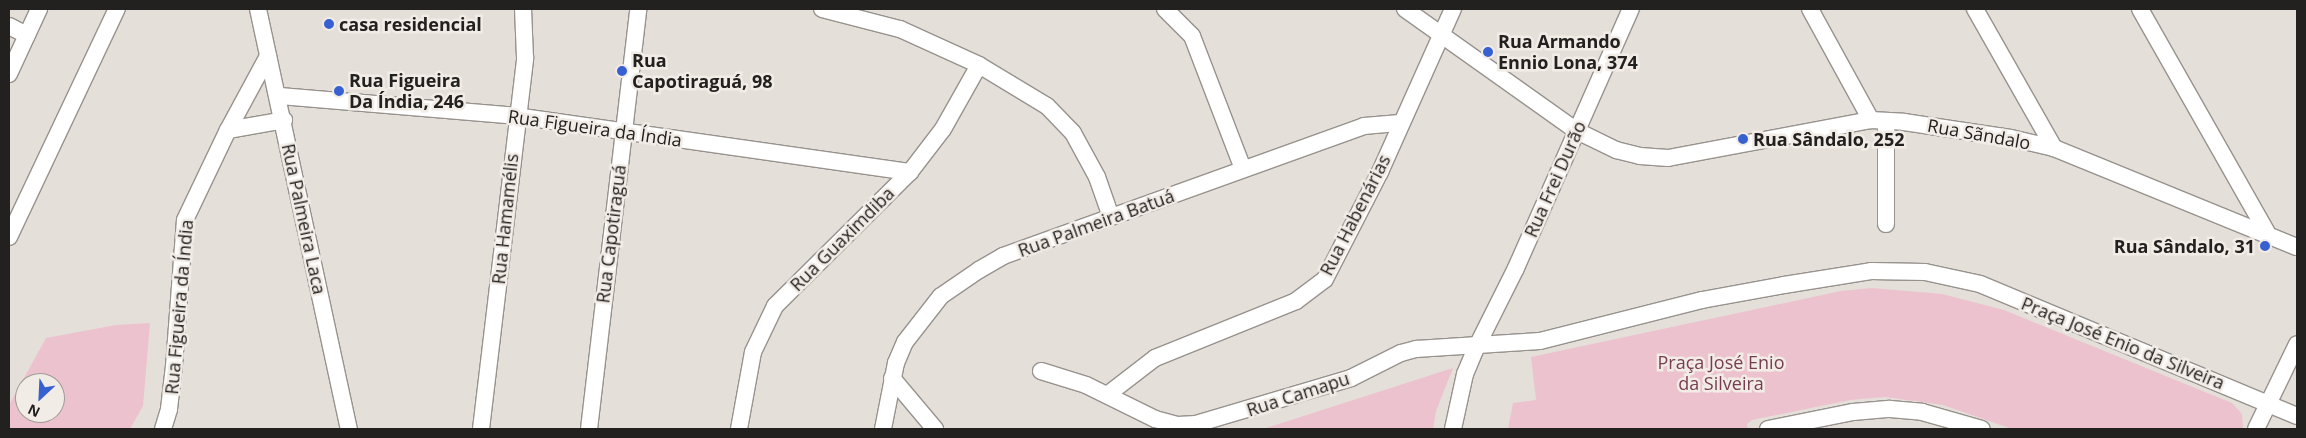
<!DOCTYPE html>
<html>
<head>
<meta charset="utf-8">
<style>
	body { margin:0 }
	#map { position:relative; width:2306px; height:438px; overflow:hidden; background:#e5dfda; font-family:"Open Sans",sans-serif }
	div>[style] { position:absolute }
	.green>* { inset:0; background:#ecc2ce }
	.roads { filter:drop-shadow(1px 0 #97928d) drop-shadow(-1px 0 #97928d) drop-shadow(0 1px #97928d) drop-shadow(0 -1px #97928d) }
	.minor>* { height:16px; margin:-8px; padding:0 8px; transform-origin:8px; border-radius:8px; background:#fff }
	.dots>* { width:14px; height:14px; translate:-50% -50%; box-sizing:border-box; border:2px solid #f2ece7; border-radius:50% }
	span { translate:-50% -50%; white-space:nowrap; text-align:center; line-height:1.15; -webkit-text-stroke:5px #f2ece7; paint-order:stroke }
	.poi-label { font-size:18px; color:#23211f; font-weight:700 }
	.left { translate:0 -50%; text-align:left }
	.right { translate:-100% -50%; text-align:right }
	.street-label { font-size:18px; color:#23211f }
	.park-label { font-size:18px; color:#783d51 }
	.frame { position:absolute; inset:0; border:10px solid #23211f; pointer-events:none }
	.north { position:absolute; left:15px; top:373px; width:50px; height:50px; box-sizing:border-box; background:#f2ece7; border:1px solid #9f9b97; border-radius:50%; rotate:205deg; font-size:14px; font-weight:700; line-height:20px; text-align:center; color:#23211f }
	.north::after { content:''; display:block; margin:auto; width:18px; height:22px; background:#3760d0; clip-path:polygon(50% 0,100% 100%,50% 72%,0 100%) }
</style>
</head>
<body>
<div id="map">
	<div class="green">
		<div style="clip-path:polygon(1872px 288px,1942px 294px,2004px 310px,2232px 403px,2242px 414px,2243px 428px,2012px 429px,1943px 405px,1885px 397px,1850px 400px,1752px 420px,1747px 424px,1748px 429px,1508px 429px,1513px 403px,1536px 400px,1531px 357px,1841px 291px)"></div>
		<div style="clip-path:polygon(evenodd,150px 323px,143px 406px,130px 429px,9px 429px,9px 405px,46px 338px,116px 325px,150px 323px,25px 383px,55px 383px,55px 413px,25px 413px,25px 383px)"></div>
		<div style="clip-path:polygon(1453px 368px,1436px 411px,1433px 429px,1263px 429px)"></div>
	</div>
	<div class="roads">
		<div class="minor">
			<div style="left:258px;top:9px;width:430px;rotate:77.8deg"></div>
			<div style="left:822px;top:9px;width:81px;rotate:14.4deg"></div>
			<div style="left:900px;top:29px;width:87px;rotate:24.5deg"></div>
			<div style="left:979px;top:65px;width:79px;rotate:31.1deg"></div>
			<div style="left:1047px;top:106px;width:37px;rotate:46deg"></div>
			<div style="left:1073px;top:133px;width:50px;rotate:61.4deg"></div>
			<div style="left:1097px;top:177px;width:42px;rotate:70.7deg"></div>
			<div style="left:1165px;top:9px;width:38px;rotate:45deg"></div>
			<div style="left:1192px;top:36px;width:142px;rotate:69deg"></div>
			<div style="left:1405px;top:9px;width:209px;rotate:35.4deg"></div>
			<div style="left:1575px;top:130px;width:46px;rotate:26deg"></div>
			<div style="left:1616px;top:150px;width:25px;rotate:14deg"></div>
			<div style="left:1640px;top:156px;width:28px;rotate:4deg"></div>
			<div style="left:1668px;top:158px;width:207px;rotate:-10.6deg"></div>
			<div style="left:1871px;top:120px;width:33px;rotate:3deg"></div>
			<div style="left:1904px;top:122px;width:108px;rotate:8.5deg"></div>
			<div style="left:2011px;top:138px;width:44px;rotate:13.1deg"></div>
			<div style="left:2054px;top:148px;width:262px;rotate:22.2deg"></div>
			<div style="left:1810px;top:9px;width:127px;rotate:61.2deg"></div>
			<div style="left:1975px;top:9px;width:160px;rotate:60.4deg"></div>
			<div style="left:2140px;top:9px;width:257px;rotate:60.4deg"></div>
			<div style="left:9px;top:26px;width:20px;rotate:27deg"></div>
			<div style="left:9px;top:74px;width:72px;rotate:-65.2deg"></div>
			<div style="left:279px;top:96px;width:238px;rotate:4.8deg"></div>
			<div style="left:516px;top:116px;width:398px;rotate:8.1deg"></div>
			<div style="left:1886px;top:121px;width:103px;rotate:90deg"></div>
			<div style="left:228px;top:130px;width:84px;rotate:-61.6deg"></div>
			<div style="left:9px;top:237px;width:252px;rotate:-64.7deg"></div>
			<div style="left:1041px;top:371px;width:47px;rotate:17.3deg"></div>
			<div style="left:1086px;top:385px;width:77px;rotate:26.2deg"></div>
			<div style="left:1155px;top:419px;width:24px;rotate:15deg"></div>
			<div style="left:1178px;top:425px;width:18px;rotate:-3deg"></div>
			<div style="left:1196px;top:424px;width:162px;rotate:-16.5deg"></div>
			<div style="left:1351px;top:378px;width:56px;rotate:-26.6deg"></div>
			<div style="left:1401px;top:353px;width:16px;rotate:-15deg"></div>
			<div style="left:1416px;top:349px;width:124px;rotate:-3.7deg"></div>
			<div style="left:1540px;top:341px;width:167px;rotate:-14.2deg"></div>
			<div style="left:1702px;top:300px;width:83px;rotate:-10.4deg"></div>
			<div style="left:1784px;top:285px;width:88px;rotate:-9.1deg"></div>
			<div style="left:1871px;top:271px;width:54px;rotate:1.1deg"></div>
			<div style="left:1925px;top:272px;width:56px;rotate:12.3deg"></div>
			<div style="left:1980px;top:284px;width:343px;rotate:22.6deg"></div>
			<div style="left:892px;top:378px;width:67px;rotate:49.9deg"></div>
			<div style="left:1107px;top:395px;width:61px;rotate:-37.6deg"></div>
			<div style="left:1155px;top:358px;width:152px;rotate:-22deg"></div>
			<div style="left:1296px;top:301px;width:36px;rotate:-37deg"></div>
			<div style="left:1325px;top:279px;width:120px;rotate:-62.8deg"></div>
			<div style="left:1380px;top:172px;width:179px;rotate:-65.9deg"></div>
			<div style="left:163px;top:429px;width:21px;rotate:-73deg"></div>
			<div style="left:169px;top:409px;width:43px;rotate:-83.4deg"></div>
			<div style="left:174px;top:366px;width:146px;rotate:-85.7deg"></div>
			<div style="left:185px;top:220px;width:100px;rotate:-64.5deg"></div>
			<div style="left:228px;top:130px;width:57px;rotate:-10.1deg"></div>
			<div style="left:481px;top:429px;width:374px;rotate:-83.2deg"></div>
			<div style="left:525px;top:58px;width:49px;rotate:-92.3deg"></div>
			<div style="left:589px;top:429px;width:423px;rotate:-83.3deg"></div>
			<div style="left:739px;top:429px;width:78px;rotate:-79.7deg"></div>
			<div style="left:753px;top:352px;width:51px;rotate:-64.4deg"></div>
			<div style="left:775px;top:306px;width:190px;rotate:-44.8deg"></div>
			<div style="left:910px;top:172px;width:54px;rotate:-52.5deg"></div>
			<div style="left:943px;top:129px;width:73px;rotate:-60.6deg"></div>
			<div style="left:883px;top:429px;width:67px;rotate:-78.9deg"></div>
			<div style="left:896px;top:363px;width:23px;rotate:-67deg"></div>
			<div style="left:905px;top:342px;width:58px;rotate:-52deg"></div>
			<div style="left:941px;top:296px;width:46px;rotate:-34.4deg"></div>
			<div style="left:979px;top:270px;width:28px;rotate:-30deg"></div>
			<div style="left:1003px;top:256px;width:384px;rotate:-19.8deg"></div>
			<div style="left:1364px;top:126px;width:36px;rotate:-5deg"></div>
			<div style="left:1453px;top:429px;width:56px;rotate:-77.7deg"></div>
			<div style="left:1465px;top:374px;width:28px;rotate:-67deg"></div>
			<div style="left:1476px;top:348px;width:89px;rotate:-63.4deg"></div>
			<div style="left:1516px;top:268px;width:283px;rotate:-66.1deg"></div>
			<div style="left:1768px;top:429px;width:87px;rotate:-11.3deg"></div>
			<div style="left:1853px;top:412px;width:37px;rotate:-5deg"></div>
			<div style="left:1890px;top:409px;width:32px;rotate:5deg"></div>
			<div style="left:1922px;top:412px;width:62px;rotate:15.8deg"></div>
			<div style="left:2256px;top:429px;width:94px;rotate:-64.2deg"></div>
		</div>
	</div>
	<div class="dots">
		<div style="left:329px;top:24px;background:#3760d0"></div>
		<div style="left:1488px;top:52px;background:#3760d0"></div>
		<div style="left:622px;top:71px;background:#3760d0"></div>
		<div style="left:339px;top:91px;background:#3760d0"></div>
		<div style="left:1743px;top:139px;background:#3760d0"></div>
		<div style="left:2265px;top:246px;background:#3760d0"></div>
	</div>
	<div class="poi-label">
		<span class="left" style="left:339px;top:24px">casa residencial</span>
		<span class="left" style="left:1498px;top:52px">Rua Armando<br>Ennio Lona, 374</span>
		<span class="left" style="left:632px;top:71px">Rua<br>Capotiraguá, 98</span>
		<span class="left" style="left:349px;top:91px">Rua Figueira<br>Da Índia, 246</span>
		<span class="left" style="left:1753px;top:139px">Rua Sândalo, 252</span>
		<span class="right" style="left:2255px;top:246px">Rua Sândalo, 31</span>
	</div>
	<div class="street-label">
		<span style="left:595px;top:128px;rotate:8deg">Rua Figueira da Índia</span>
		<span style="left:1979px;top:134px;rotate:10deg">Rua Sãndalo</span>
		<span style="left:1555px;top:179px;rotate:-66deg">Rua Frei Durão</span>
		<span style="left:1355px;top:215px;rotate:-63deg">Rua Habenárias</span>
		<span style="left:304px;top:219px;rotate:78deg">Rua Palmeira Laca</span>
		<span style="left:505px;top:219px;rotate:-84deg">Rua Hamamélis</span>
		<span style="left:1096px;top:223px;rotate:-20deg">Rua Palmeira Batuá</span>
		<span style="left:611px;top:234px;rotate:-83deg">Rua Capotiraguá</span>
		<span style="left:842px;top:239px;rotate:-45deg">Rua Guaximdiba</span>
		<span style="left:179px;top:307px;rotate:-85deg">Rua Figueira da Índia</span>
		<span style="left:2123px;top:343px;rotate:22deg">Praça José Enio da Silveira</span>
		<span style="left:1298px;top:394px;rotate:-18deg">Rua Camapu</span>
	</div>
	<div class="park-label">
		<span style="left:1721px;top:373px">Praça José Enio<br>da Silveira</span>
	</div>
	<div class="frame"></div>
	<div class="north">N</div>
</div>
</body>
</html>
